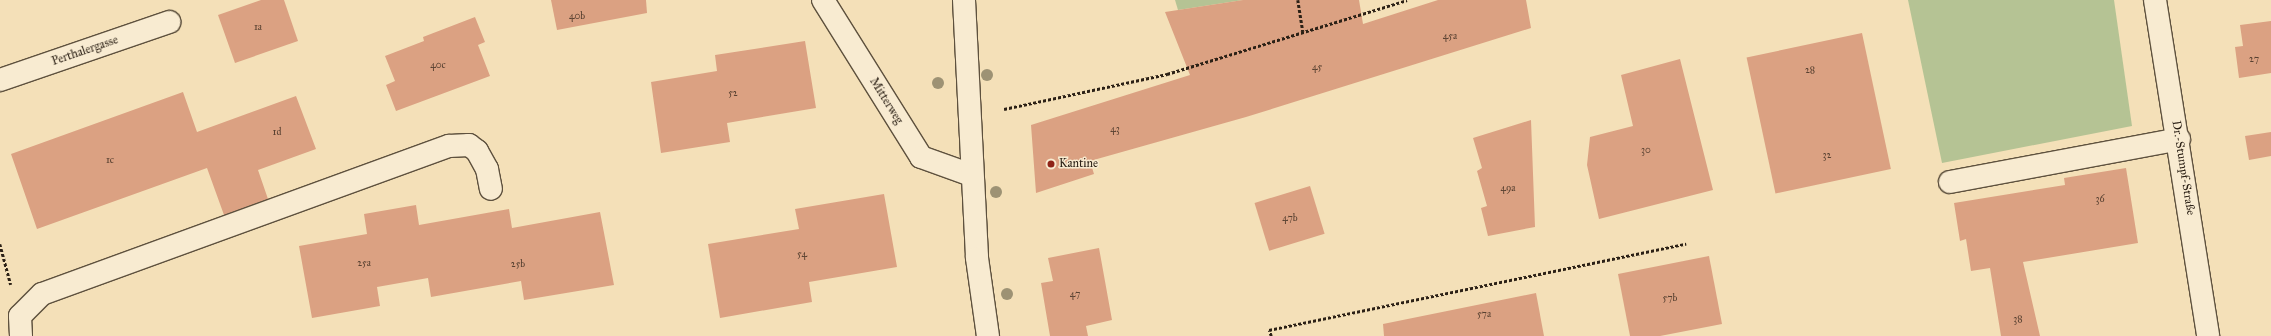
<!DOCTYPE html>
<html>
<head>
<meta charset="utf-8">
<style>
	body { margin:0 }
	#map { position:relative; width:2271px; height:336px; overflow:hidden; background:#f4e0b8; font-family:"IM FELL Great Primer",serif }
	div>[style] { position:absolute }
	.green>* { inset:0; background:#b5c394 }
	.building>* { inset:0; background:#dba182; transform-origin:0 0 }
	.path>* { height:2.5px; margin-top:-1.25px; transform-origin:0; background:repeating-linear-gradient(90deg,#2c2116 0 3px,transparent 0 5px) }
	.roads { filter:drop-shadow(1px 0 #5e513e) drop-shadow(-1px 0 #5e513e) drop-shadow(0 1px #5e513e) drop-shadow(0 -1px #5e513e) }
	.minor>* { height:22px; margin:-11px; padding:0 11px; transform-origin:11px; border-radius:11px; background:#f8ebd1 }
	.trees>* { width:12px; height:12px; margin:-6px; border-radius:50%; background:#9d9274 }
	.dots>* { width:11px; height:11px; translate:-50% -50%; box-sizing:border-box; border:2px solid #f8ebd1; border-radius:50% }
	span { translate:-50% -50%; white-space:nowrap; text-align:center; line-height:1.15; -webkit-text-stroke:3px #f8ebd1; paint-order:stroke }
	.number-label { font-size:10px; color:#584131 }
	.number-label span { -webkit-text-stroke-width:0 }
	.street-label { font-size:12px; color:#2c2116 }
	.poi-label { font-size:12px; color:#2c2116 }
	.left { translate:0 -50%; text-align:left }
</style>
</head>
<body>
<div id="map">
	<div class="green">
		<div style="clip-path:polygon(1175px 0,1243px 0,1178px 10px)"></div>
		<div style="clip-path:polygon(1908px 0,2114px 0,2132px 126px,1942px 163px)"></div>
	</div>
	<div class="building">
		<div style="clip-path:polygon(261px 0,284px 0,298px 41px,235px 63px,218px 15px)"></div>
		<div style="clip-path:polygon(551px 0,646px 0,647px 13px,557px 30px)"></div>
		<div style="clip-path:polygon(1243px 0,1359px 0,1363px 24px,1438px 0,1526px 0,1531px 28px,1246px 117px,1090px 161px,1094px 174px,1036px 193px,1031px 125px,1190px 75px,1165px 12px)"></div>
		<div style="clip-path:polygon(475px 17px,485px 42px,478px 45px,490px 76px,396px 111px,386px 85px,395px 81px,385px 56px,424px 41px,423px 37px)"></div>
		<div style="clip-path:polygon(2271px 21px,2271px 73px,2239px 78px,2235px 47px,2243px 46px,2240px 25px)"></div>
		<div style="left:1862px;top:33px;width:139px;height:118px;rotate:78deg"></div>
		<div style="clip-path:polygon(805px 41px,816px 108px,727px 123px,730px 142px,661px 153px,651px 82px,717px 71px,715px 55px)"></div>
		<div style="clip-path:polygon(1680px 59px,1713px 190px,1599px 219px,1587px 165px,1590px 137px,1633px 126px,1621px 75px)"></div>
		<div style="clip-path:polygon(183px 92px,197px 132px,296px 96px,316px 149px,258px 170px,268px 199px,224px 215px,207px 168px,37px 229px,11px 154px)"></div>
		<div style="clip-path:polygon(1531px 120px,1535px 227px,1488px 236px,1481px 208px,1487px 206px,1477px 171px,1482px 168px,1473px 138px)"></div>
		<div style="clip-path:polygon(2271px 132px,2271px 156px,2249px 160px,2245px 136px)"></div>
		<div style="clip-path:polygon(2126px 168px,2138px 243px,2023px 262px,2040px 336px,2001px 336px,1990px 268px,1971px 271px,1966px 239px,1960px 241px,1954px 203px,2065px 185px,2064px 178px)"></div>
		<div style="left:1310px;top:186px;width:50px;height:58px;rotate:73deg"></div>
		<div style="clip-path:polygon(884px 194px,897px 267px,809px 282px,812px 302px,720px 318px,708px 244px,799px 229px,795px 209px)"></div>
		<div style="clip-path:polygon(416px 205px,419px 225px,509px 209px,512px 228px,600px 212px,614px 285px,524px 300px,521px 281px,431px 297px,428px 278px,377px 287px,380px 306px,312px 318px,299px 246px,367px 234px,364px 214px)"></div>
		<div style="clip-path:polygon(1099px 248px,1112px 320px,1086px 326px,1088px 336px,1050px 336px,1041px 283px,1053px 281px,1048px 258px)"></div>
		<div style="clip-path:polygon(1709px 256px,1722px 324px,1660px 336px,1630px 336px,1618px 274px)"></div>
		<div style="clip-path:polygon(1536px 293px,1544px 336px,1384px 336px,1383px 324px)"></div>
	</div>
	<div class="path">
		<div style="left:1298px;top:0;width:32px;rotate:81deg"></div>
		<div style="left:1004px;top:109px;width:167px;rotate:-12.1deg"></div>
		<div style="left:1167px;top:74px;width:251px;rotate:-17.1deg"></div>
		<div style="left:0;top:244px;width:42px;rotate:75deg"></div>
		<div style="left:1271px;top:336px;width:6px;rotate:-108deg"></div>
		<div style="left:1269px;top:330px;width:426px;rotate:-11.7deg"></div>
	</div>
	<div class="roads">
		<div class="minor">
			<div style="left:823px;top:0;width:185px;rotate:58deg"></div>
			<div style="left:921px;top:157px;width:53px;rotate:19.8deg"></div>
			<div style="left:964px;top:0;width:258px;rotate:87.1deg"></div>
			<div style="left:977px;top:258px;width:79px;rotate:82deg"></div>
			<div style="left:2155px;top:0;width:340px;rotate:81deg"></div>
			<div style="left:0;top:80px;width:179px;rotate:-18.9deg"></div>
			<div style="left:1950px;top:182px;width:233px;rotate:-10.6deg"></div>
			<div style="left:21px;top:336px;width:20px;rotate:-93deg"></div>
			<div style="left:20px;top:316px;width:31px;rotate:-45deg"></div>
			<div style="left:42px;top:294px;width:433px;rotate:-20deg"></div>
			<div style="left:449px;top:146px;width:20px;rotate:-3deg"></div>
			<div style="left:469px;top:145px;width:10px;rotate:37deg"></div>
			<div style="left:477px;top:151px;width:21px;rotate:61deg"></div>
			<div style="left:487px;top:169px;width:20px;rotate:79deg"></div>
		</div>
	</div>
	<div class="trees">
		<div style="left:987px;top:75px"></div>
		<div style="left:938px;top:83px"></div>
		<div style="left:996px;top:192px"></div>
		<div style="left:1007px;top:294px"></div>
	</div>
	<div class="dots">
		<div style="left:1051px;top:164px;background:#8f2418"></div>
	</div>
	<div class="number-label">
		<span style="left:577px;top:17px">40b</span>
		<span style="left:258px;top:28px">1a</span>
		<span style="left:1450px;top:37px">45a</span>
		<span style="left:2254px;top:60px">27</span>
		<span style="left:438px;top:66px">40c</span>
		<span style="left:1317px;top:68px">45</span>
		<span style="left:1810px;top:71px">28</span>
		<span style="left:733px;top:94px">52</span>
		<span style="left:1115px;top:130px">43</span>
		<span style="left:277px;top:133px">1d</span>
		<span style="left:1646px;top:151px">30</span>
		<span style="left:1827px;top:156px">32</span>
		<span style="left:110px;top:161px">1c</span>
		<span style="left:1508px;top:189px">49a</span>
		<span style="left:2100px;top:200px">36</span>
		<span style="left:1290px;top:219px">47b</span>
		<span style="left:802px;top:255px">54</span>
		<span style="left:364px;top:264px">25a</span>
		<span style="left:518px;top:265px">25b</span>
		<span style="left:1075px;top:295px">47</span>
		<span style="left:1670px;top:299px">57b</span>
		<span style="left:1484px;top:315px">57a</span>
		<span style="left:2018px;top:320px">38</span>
	</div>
	<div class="street-label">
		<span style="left:85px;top:51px;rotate:-19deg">Perthalergasse</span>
		<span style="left:886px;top:101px;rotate:58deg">Mitterweg</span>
		<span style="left:2183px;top:168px;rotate:81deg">Dr.-Stumpf-Straße</span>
	</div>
	<div class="poi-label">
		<span class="left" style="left:1059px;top:164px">Kantine</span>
	</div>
</div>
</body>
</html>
